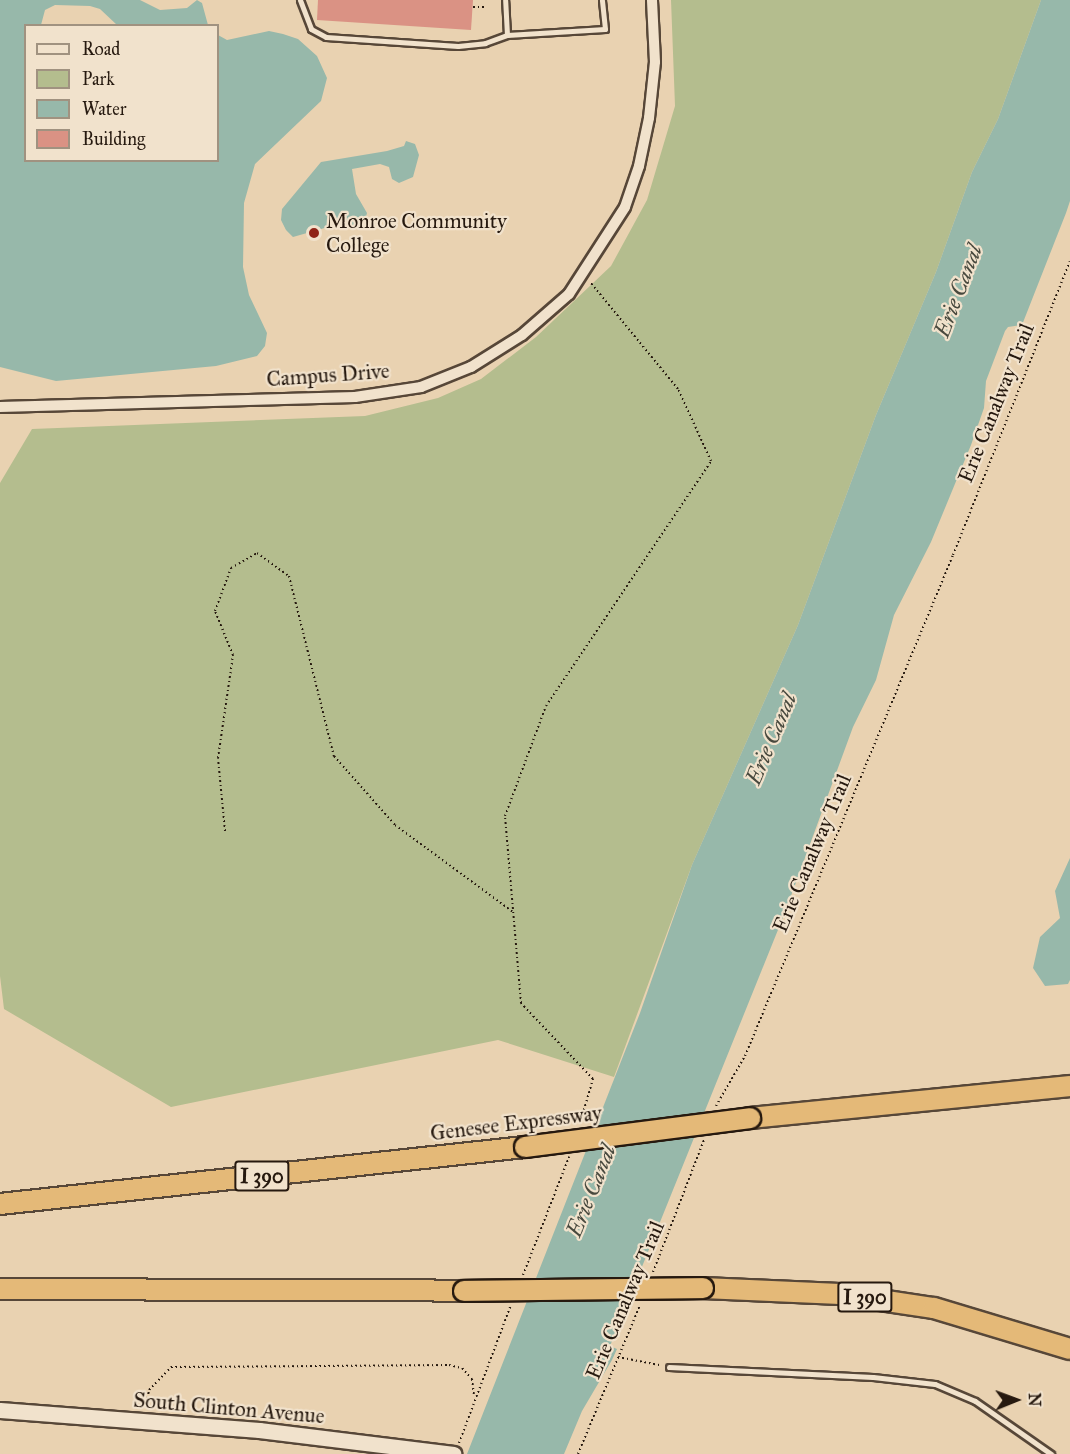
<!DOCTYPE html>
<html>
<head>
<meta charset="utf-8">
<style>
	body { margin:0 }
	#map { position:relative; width:1070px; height:1454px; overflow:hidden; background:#e9d2b1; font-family:"IM FELL Great Primer",serif }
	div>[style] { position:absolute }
	.green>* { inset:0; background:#b4bd8e }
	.water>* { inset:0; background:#97b8aa }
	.building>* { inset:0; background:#da9284 }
	.path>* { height:2px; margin-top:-1px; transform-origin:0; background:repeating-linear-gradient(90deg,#26190f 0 1.5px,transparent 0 4.5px) }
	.roads { filter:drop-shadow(2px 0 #574738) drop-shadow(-2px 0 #574738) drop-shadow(0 2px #574738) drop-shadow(0 -2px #574738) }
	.lane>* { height:5px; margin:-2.5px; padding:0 2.5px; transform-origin:2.5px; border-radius:2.5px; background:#f1e2cc }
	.street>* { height:10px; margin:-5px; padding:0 5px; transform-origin:5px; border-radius:5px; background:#f1e2cc }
	.secondary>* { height:15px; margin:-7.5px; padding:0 7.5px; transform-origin:7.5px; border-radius:7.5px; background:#f1e2cc }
	.highway>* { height:20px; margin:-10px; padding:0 10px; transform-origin:10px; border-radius:10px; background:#e4b978 }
	.bridges { filter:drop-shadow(2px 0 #26190f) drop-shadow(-2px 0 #26190f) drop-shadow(0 2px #26190f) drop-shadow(0 -2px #26190f) }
	.highway-bridge>* { height:20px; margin:-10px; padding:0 10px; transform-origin:10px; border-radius:10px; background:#e4b978 }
	.dots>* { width:16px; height:16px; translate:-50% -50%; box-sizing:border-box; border:3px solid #f1e2cc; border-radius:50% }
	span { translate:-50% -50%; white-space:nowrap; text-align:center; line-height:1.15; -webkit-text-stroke:4.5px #f1e2cc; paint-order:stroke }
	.shield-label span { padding:2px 4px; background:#f1e2cc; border:2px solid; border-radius:4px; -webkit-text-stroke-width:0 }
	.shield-label { font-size:20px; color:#26190f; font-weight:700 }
	.poi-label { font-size:21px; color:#26190f }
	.left { translate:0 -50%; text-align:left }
	.street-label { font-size:21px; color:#26190f }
	.water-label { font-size:22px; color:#48493e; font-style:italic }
	.legend { position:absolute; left:24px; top:24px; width:195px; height:138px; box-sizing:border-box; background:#f1e2cc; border:2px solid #a09280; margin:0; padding:8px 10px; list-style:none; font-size:18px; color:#26190f }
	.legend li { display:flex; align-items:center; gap:12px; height:30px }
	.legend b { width:30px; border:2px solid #a09280 }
	.north { position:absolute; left:986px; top:1370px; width:60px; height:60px; -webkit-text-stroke:4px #f1e2cc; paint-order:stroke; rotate:89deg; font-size:16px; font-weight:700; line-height:24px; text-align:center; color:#26190f }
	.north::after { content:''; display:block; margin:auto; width:21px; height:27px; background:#26190f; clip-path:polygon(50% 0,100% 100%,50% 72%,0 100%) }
</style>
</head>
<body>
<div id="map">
	<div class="green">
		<div style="clip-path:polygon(671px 0,1041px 0,998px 119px,972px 172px,936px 272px,876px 415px,798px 625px,692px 865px,614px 1077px,498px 1040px,171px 1107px,4px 1009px,0 976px,0 483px,32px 429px,365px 416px,438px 398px,481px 379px,536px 337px,611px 266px,647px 200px,675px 106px)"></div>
	</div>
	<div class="water">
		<div style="clip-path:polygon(0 0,140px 0,160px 10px,187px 8px,197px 0,202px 3px,208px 25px,117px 25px,100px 9px,90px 6px,55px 5px,45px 10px,41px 25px,26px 26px,26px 160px,218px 160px,218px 35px,227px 40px,269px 31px,283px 34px,298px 39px,317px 56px,327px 78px,321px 101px,255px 164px,244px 203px,243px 267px,249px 295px,267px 333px,265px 346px,257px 356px,216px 366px,56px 381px,0 367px)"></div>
		<div style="clip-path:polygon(1041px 0,1070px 0,1070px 201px,1066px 213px,1022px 325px,1008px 327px,1005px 331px,986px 381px,984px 408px,971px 445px,931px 542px,894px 615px,876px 680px,853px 727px,784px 915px,610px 1346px,617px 1349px,612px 1360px,582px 1411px,564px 1454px,467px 1454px,640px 1013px,692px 865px,798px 625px,876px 415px,936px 272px,972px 172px,998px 119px)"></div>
		<div style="clip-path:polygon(406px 141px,415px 144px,419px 155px,413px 177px,399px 183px,392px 179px,389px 167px,380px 164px,352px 169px,356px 194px,367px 213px,363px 228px,328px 227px,293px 237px,286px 230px,281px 220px,282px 209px,321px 162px,387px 151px,404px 146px)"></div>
		<div style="clip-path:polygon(1070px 858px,1070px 980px,1068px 984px,1045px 986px,1033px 968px,1040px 937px,1060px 918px,1055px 891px)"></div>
	</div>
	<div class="building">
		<div style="clip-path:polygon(318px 0,473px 0,471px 30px,317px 20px)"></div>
	</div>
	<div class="path">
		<div style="left:473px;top:7px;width:13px"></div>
		<div style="left:225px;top:831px;width:73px;rotate:-95.5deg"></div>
		<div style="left:218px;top:758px;width:104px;rotate:-81.7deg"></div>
		<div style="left:233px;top:655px;width:48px;rotate:-112.2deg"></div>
		<div style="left:215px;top:611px;width:46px;rotate:-69.6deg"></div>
		<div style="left:231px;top:568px;width:30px;rotate:-30deg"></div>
		<div style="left:257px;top:553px;width:39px;rotate:36deg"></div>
		<div style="left:289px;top:576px;width:186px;rotate:76deg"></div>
		<div style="left:334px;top:756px;width:92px;rotate:48.5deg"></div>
		<div style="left:395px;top:825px;width:147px;rotate:36.4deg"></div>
		<div style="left:716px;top:1106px;width:58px;rotate:-59.9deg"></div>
		<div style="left:745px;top:1056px;width:542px;rotate:-67.45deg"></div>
		<div style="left:953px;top:555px;width:316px;rotate:-68.3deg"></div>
		<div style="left:580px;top:1123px;width:46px;rotate:-73.5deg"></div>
		<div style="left:593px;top:1079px;width:105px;rotate:-133.5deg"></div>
		<div style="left:521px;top:1003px;width:188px;rotate:-94.9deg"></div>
		<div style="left:505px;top:816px;width:117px;rotate:-69.6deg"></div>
		<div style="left:546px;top:706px;width:295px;rotate:-56deg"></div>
		<div style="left:711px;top:461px;width:79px;rotate:-114.6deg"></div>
		<div style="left:678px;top:389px;width:139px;rotate:-129.4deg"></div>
		<div style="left:653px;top:1272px;width:142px;rotate:-68.9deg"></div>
		<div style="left:523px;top:1275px;width:127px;rotate:-68.7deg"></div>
		<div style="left:618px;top:1357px;width:42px;rotate:11deg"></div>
		<div style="left:146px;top:1407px;width:17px;rotate:-80deg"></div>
		<div style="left:149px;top:1390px;width:32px;rotate:-46deg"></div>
		<div style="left:171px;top:1367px;width:278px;rotate:-0.4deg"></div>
		<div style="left:449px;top:1365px;width:13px;rotate:13deg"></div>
		<div style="left:462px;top:1368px;width:15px;rotate:48deg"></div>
		<div style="left:472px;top:1379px;width:17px;rotate:83deg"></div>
		<div style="left:459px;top:1443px;width:147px;rotate:-69.4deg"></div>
		<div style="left:578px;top:1454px;width:161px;rotate:-67.4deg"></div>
	</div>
	<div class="roads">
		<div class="lane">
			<div style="left:300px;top:0;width:31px;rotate:69deg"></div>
			<div style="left:311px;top:29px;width:17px;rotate:28deg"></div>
			<div style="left:326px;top:37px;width:132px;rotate:3.9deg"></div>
			<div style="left:458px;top:46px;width:27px;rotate:-6deg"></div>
			<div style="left:485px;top:43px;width:23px;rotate:-20deg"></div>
			<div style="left:507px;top:35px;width:35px;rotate:-93deg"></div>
			<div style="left:507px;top:35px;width:98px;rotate:-3.5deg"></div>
			<div style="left:605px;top:29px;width:29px;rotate:-96deg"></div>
			<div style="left:669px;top:1367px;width:204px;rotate:2.8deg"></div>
			<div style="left:873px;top:1377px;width:62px;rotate:6.4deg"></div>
			<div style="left:935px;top:1384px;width:43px;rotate:23deg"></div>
			<div style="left:975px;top:1401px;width:93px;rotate:34.9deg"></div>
		</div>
		<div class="street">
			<div style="left:0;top:407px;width:355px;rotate:-1.6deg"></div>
			<div style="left:355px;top:397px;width:67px;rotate:-8.6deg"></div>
			<div style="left:421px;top:387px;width:54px;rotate:-21.8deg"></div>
			<div style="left:471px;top:367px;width:60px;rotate:-32.1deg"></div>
			<div style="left:522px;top:335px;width:62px;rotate:-41.1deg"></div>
			<div style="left:569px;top:294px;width:103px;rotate:-57.2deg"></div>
			<div style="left:625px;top:207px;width:43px;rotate:-71.1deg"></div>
			<div style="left:639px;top:166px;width:49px;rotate:-78.2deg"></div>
			<div style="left:649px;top:118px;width:56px;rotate:-83.9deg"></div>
			<div style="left:655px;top:62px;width:62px;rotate:-92.8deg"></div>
		</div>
		<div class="secondary">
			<div style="left:0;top:1410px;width:260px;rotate:4.4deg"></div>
			<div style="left:259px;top:1430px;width:196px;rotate:7deg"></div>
		</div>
		<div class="highway">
			<div style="left:750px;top:1118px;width:322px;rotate:-5.7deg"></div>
			<div style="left:0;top:1204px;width:528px;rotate:-6.2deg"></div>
			<div style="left:703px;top:1288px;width:137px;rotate:2.5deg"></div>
			<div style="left:840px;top:1294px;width:95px;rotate:8.5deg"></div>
			<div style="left:934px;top:1308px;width:142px;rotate:16.8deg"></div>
			<div style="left:0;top:1289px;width:464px;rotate:0.2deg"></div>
		</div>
	</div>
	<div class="bridges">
		<div class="highway-bridge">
			<div style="left:525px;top:1147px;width:227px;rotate:-7.3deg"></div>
			<div style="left:464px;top:1291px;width:239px;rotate:-0.7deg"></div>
		</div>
	</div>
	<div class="dots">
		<div style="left:314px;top:233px;background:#8f2418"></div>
	</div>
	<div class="shield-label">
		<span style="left:262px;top:1176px">I 390</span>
		<span style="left:865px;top:1297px">I 390</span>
	</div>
	<div class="poi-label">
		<span class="left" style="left:326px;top:233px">Monroe Community<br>College</span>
	</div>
	<div class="street-label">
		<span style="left:328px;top:375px;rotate:-4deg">Campus Drive</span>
		<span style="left:996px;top:403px;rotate:-68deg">Erie Canalway Trail</span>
		<span style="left:812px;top:853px;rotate:-67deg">Erie Canalway Trail</span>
		<span style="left:516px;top:1123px;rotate:-7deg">Genesee Expressway</span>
		<span style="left:625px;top:1300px;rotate:-67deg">Erie Canalway Trail</span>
		<span style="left:229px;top:1408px;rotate:5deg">South Clinton Avenue</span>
	</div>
	<div class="water-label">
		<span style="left:958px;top:291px;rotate:-69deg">Erie Canal</span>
		<span style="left:771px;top:739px;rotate:-67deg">Erie Canal</span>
		<span style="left:591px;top:1191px;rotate:-68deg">Erie Canal</span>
	</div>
	<ul class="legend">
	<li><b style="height:8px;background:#f1e2cc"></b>Road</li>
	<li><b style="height:16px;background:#b4bd8e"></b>Park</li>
	<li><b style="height:16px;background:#97b8aa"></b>Water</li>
	<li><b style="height:16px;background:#da9284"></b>Building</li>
	</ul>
	<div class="north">N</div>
</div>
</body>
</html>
